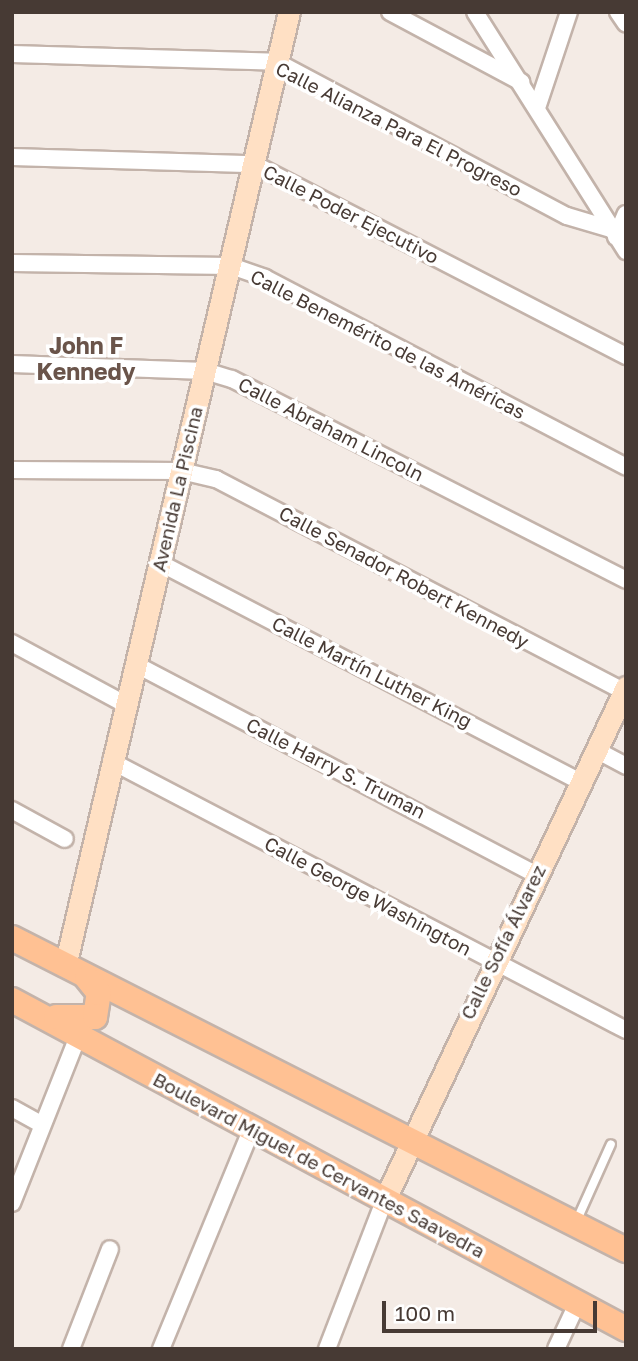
<!DOCTYPE html>
<html>
<head>
<meta charset="utf-8">
<style>
	body { margin:0 }
	#map { position:relative; width:638px; height:1361px; overflow:hidden; background:#f4ebe5; font-family:"Golos Text",sans-serif }
	div>[style] { position:absolute }
	.roads { filter:drop-shadow(2px 0 #c3b3aa) drop-shadow(-2px 0 #c3b3aa) drop-shadow(0 2px #c3b3aa) drop-shadow(0 -2px #c3b3aa) }
	.lane>* { height:8px; margin:-4px; padding:0 4px; transform-origin:4px; border-radius:4px; background:#fff }
	.street>* { height:16px; margin:-8px; padding:0 8px; transform-origin:8px; border-radius:8px; background:#fff }
	.secondary>* { height:21px; margin:-10.5px; padding:0 10.5px; transform-origin:10.5px; border-radius:10.5px; background:#ffe0c4 }
	.primary>* { height:24px; margin:-12px; padding:0 12px; transform-origin:12px; border-radius:12px; background:#ffc193 }
	span { translate:-50% -50%; white-space:nowrap; text-align:center; line-height:1.15; -webkit-text-stroke:7px #fff; paint-order:stroke }
	.street-label { font-size:19px; color:#473a34 }
	.quarter-label { font-size:23px; color:#6a544a; font-weight:700 }
	.frame { position:absolute; inset:0; border:14px solid #473a34; pointer-events:none }
	.scale { position:absolute; left:382px; top:1301px; width:215px; height:32px; box-sizing:border-box; border:4px solid #473a34; border-top:0; padding-left:9px; font-size:21px; line-height:24px; white-space:nowrap; color:#473a34; -webkit-text-stroke:5px #fff; paint-order:stroke }
</style>
</head>
<body>
<div id="map">
	<div class="roads">
		<div class="lane">
			<div style="left:576px;top:1222px;width:85px;rotate:-65.8deg"></div>
		</div>
		<div class="street">
			<div style="left:390px;top:12px;width:149px;rotate:28.1deg"></div>
			<div style="left:475px;top:12px;width:283px;rotate:57.7deg"></div>
			<div style="left:618px;top:12px;width:14px;rotate:56deg"></div>
			<div style="left:12px;top:54px;width:265px;rotate:1.7deg"></div>
			<div style="left:277px;top:62px;width:328px;rotate:28deg"></div>
			<div style="left:567px;top:216px;width:46px;rotate:16.5deg"></div>
			<div style="left:538px;top:105px;width:98px;rotate:-71.6deg"></div>
			<div style="left:12px;top:157px;width:242px;rotate:1.7deg"></div>
			<div style="left:254px;top:164px;width:419px;rotate:27.3deg"></div>
			<div style="left:616px;top:237px;width:25px;rotate:-67deg"></div>
			<div style="left:12px;top:263px;width:219px;rotate:0.8deg"></div>
			<div style="left:231px;top:266px;width:36px;rotate:19deg"></div>
			<div style="left:265px;top:278px;width:407px;rotate:27.6deg"></div>
			<div style="left:12px;top:364px;width:193px;rotate:2.1deg"></div>
			<div style="left:205px;top:371px;width:28px;rotate:17deg"></div>
			<div style="left:232px;top:379px;width:442px;rotate:27deg"></div>
			<div style="left:12px;top:470px;width:169px;rotate:0.3deg"></div>
			<div style="left:181px;top:471px;width:36px;rotate:13deg"></div>
			<div style="left:216px;top:479px;width:460px;rotate:27.5deg"></div>
			<div style="left:160px;top:563px;width:477px;rotate:27.5deg"></div>
			<div style="left:12px;top:643px;width:128px;rotate:28.4deg"></div>
			<div style="left:135px;top:664px;width:452px;rotate:27.7deg"></div>
			<div style="left:598px;top:751px;width:32px;rotate:28deg"></div>
			<div style="left:111px;top:761px;width:581px;rotate:27.58deg"></div>
			<div style="left:12px;top:810px;width:60px;rotate:28.7deg"></div>
			<div style="left:12px;top:1108px;width:33px;rotate:29deg"></div>
			<div style="left:12px;top:1203px;width:180px;rotate:-68.4deg"></div>
			<div style="left:71px;top:1349px;width:107px;rotate:-68.7deg"></div>
			<div style="left:161px;top:1349px;width:239px;rotate:-67.6deg"></div>
			<div style="left:327px;top:1349px;width:161px;rotate:-68.9deg"></div>
			<div style="left:556px;top:1349px;width:50px;rotate:-65deg"></div>
		</div>
		<div class="secondary">
			<div style="left:65px;top:966px;width:980px;rotate:-76.79deg"></div>
			<div style="left:385px;top:1199px;width:566px;rotate:-64.79deg"></div>
		</div>
		<div class="primary">
			<div style="left:12px;top:938px;width:689px;rotate:26.94deg"></div>
			<div style="left:12px;top:1000px;width:697px;rotate:28.18deg"></div>
			<div style="left:56px;top:1017px;width:39px"></div>
			<div style="left:95px;top:1017px;width:24px;rotate:-81deg"></div>
			<div style="left:99px;top:993px;width:19px;rotate:-129deg"></div>
		</div>
	</div>
	<div class="street-label">
		<span style="left:399px;top:129px;rotate:27deg">Calle Alianza Para El Progreso</span>
		<span style="left:351px;top:214px;rotate:27deg">Calle Poder Ejecutivo</span>
		<span style="left:388px;top:344px;rotate:27deg">Calle Benemérito de las Américas</span>
		<span style="left:331px;top:429px;rotate:27deg">Calle Abraham Lincoln</span>
		<span style="left:177px;top:489px;rotate:-77deg">Avenida La Piscina</span>
		<span style="left:404px;top:577px;rotate:28deg">Calle Senador Robert Kennedy</span>
		<span style="left:372px;top:672px;rotate:27deg">Calle Martín Luther King</span>
		<span style="left:336px;top:768px;rotate:27deg">Calle Harry S. Truman</span>
		<span style="left:368px;top:896px;rotate:28deg">Calle George Washington</span>
		<span style="left:503px;top:942px;rotate:-64deg">Calle Sofía Álvarez</span>
		<span style="left:319px;top:1165px;rotate:28deg">Boulevard Miguel de Cervantes Saavedra</span>
	</div>
	<div class="quarter-label">
		<span style="left:86px;top:358px">John F<br>Kennedy</span>
	</div>
	<div class="frame"></div>
	<div class="scale">100 m</div>
</div>
</body>
</html>
